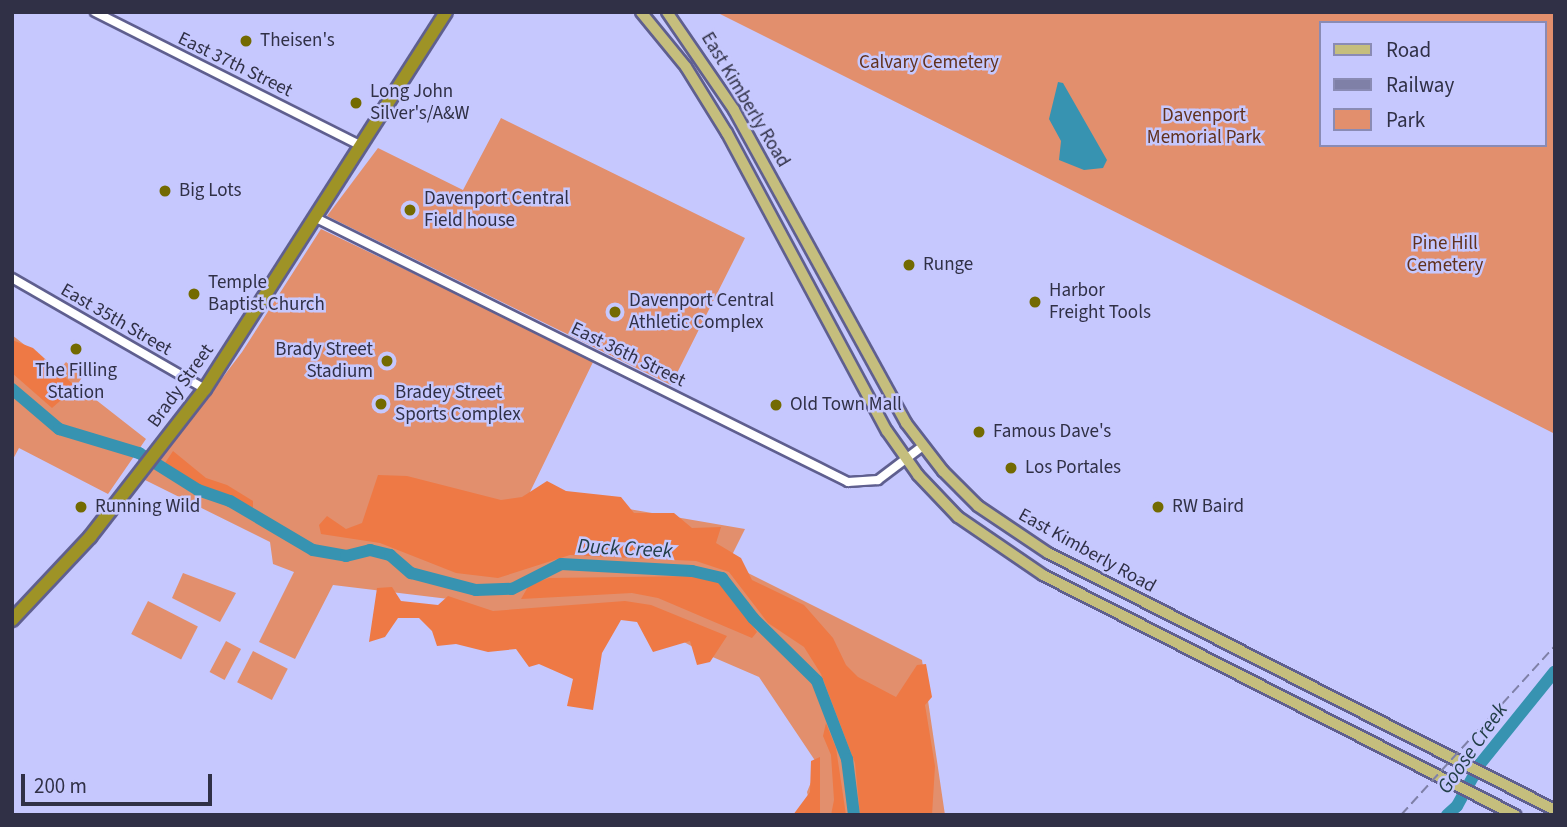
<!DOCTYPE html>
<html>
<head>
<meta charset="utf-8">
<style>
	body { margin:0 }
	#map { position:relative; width:1567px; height:827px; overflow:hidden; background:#c6c8fe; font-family:"Source Sans 3",sans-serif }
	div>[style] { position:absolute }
	.green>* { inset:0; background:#e28f6d; transform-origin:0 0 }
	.forest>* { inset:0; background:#ee7945 }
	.water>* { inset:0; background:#3793b1 }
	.river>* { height:12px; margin:-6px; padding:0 6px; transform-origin:6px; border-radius:6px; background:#3793b1 }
	.roads { filter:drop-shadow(2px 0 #5f5f8f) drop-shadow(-2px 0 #5f5f8f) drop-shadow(0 2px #5f5f8f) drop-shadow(0 -2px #5f5f8f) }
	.minor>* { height:8px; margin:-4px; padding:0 4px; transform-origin:4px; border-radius:4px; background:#fff }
	.major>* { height:10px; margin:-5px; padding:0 5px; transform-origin:5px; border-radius:5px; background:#c5be7d }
	.highway>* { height:12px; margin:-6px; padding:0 6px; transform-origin:6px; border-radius:6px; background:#9e9326 }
	.rail>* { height:2px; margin-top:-1px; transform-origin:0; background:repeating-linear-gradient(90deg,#7f80a7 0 10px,transparent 0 15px) }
	.dots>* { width:19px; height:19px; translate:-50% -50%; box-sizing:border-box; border:4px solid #c6c8fe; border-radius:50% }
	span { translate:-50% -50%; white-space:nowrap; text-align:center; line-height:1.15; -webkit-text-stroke:5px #c6c8fe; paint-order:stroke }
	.poi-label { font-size:19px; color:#303046 }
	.left { translate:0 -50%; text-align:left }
	.right { translate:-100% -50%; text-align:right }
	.park-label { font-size:19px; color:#61311d }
	.street-label { font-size:19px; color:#303046 }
	.water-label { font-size:21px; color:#243f49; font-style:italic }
	.frame { position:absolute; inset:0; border:14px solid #303046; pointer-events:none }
	.legend { position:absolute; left:1319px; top:21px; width:228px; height:126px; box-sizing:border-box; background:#c6c8fe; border:2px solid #8a8bb4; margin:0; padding:9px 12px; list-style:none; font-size:21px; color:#303046 }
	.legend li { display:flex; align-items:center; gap:14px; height:35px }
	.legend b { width:35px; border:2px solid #8a8bb4 }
	.scale { position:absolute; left:21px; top:774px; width:191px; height:32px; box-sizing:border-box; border:4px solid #303046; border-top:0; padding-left:9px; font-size:21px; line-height:24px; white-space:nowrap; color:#303046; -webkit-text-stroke:5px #c6c8fe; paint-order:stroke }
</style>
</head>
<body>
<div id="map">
	<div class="green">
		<div style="clip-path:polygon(evenodd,716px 12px,1555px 12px,1555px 434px,1295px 302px,716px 12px,1320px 23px,1544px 23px,1544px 145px,1320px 145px,1320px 23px)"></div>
		<div style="clip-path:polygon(501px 118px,745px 238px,671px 385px,327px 216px,378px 148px,463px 190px)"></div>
		<div style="clip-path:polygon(321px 229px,594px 360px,530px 492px,745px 529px,728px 563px,922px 660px,945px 815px,812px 815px,807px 792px,818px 765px,759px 677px,708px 655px,632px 614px,541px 635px,457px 600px,333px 585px,295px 659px,259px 642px,294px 572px,273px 564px,270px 542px,145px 480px,242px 352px)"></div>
		<div style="clip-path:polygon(12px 335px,58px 371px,66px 362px,83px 376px,77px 385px,146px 439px,108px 494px,19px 448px,12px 461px)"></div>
		<div style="clip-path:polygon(183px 573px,236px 593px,220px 622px,172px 598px)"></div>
		<div style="left:148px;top:601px;width:56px;height:37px;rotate:27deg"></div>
		<div style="left:226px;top:641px;width:17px;height:35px;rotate:28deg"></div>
		<div style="left:253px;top:651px;width:39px;height:35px;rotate:27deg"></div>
	</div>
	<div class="forest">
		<div style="clip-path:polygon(12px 340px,33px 348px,76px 387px,52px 408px,12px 373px)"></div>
		<div style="clip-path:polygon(173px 451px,206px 478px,227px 485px,253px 501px,253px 508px,195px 484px,165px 463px)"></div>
		<div style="clip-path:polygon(378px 475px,407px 476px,501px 500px,522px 497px,547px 481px,566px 491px,621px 497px,634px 513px,674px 513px,692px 528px,721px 527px,716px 543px,741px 558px,752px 580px,804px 605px,833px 638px,846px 665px,858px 677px,896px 697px,917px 665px,926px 664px,932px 697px,925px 705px,935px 766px,932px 815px,860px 815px,855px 763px,821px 674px,804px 647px,768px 623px,729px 572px,696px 561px,570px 555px,498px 578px,456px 573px,380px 543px,321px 534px,319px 525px,327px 516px,346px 529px,362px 523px)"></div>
		<div style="clip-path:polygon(695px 576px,721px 582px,757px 632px,752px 638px,658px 598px,632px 593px,521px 599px,529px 585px,549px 578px)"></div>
		<div style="clip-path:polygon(392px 587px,401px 601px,438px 605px,448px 596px,493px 611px,625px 601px,651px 605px,727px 636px,710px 662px,697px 665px,690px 641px,653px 652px,637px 622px,621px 620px,602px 653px,593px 710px,567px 706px,573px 679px,539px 664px,529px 667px,516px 649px,488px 652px,456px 644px,437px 646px,432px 631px,419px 618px,398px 618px,385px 637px,369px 642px,377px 588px)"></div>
		<div style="clip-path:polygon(826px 723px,836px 748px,846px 815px,831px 815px,834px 800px,831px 755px,823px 736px)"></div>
		<div style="clip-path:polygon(820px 757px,820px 815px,793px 815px,810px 792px,811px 761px)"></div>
	</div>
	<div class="water">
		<div style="clip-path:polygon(1058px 82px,1063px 83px,1107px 160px,1103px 168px,1084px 170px,1059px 160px,1061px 141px,1049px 119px)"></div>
	</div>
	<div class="river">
		<div style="left:12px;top:389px;width:62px;rotate:40.4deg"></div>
		<div style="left:59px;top:429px;width:84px;rotate:16.7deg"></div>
		<div style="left:139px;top:453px;width:70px;rotate:32.1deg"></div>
		<div style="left:198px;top:490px;width:34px;rotate:19deg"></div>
		<div style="left:230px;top:501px;width:96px;rotate:30.6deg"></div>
		<div style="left:313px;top:550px;width:34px;rotate:10deg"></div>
		<div style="left:346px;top:556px;width:25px;rotate:-14deg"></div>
		<div style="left:370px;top:550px;width:21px;rotate:14deg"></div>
		<div style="left:390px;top:555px;width:28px;rotate:41deg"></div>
		<div style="left:411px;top:573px;width:67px;rotate:14.7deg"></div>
		<div style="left:476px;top:590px;width:36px;rotate:-2deg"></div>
		<div style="left:512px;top:589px;width:55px;rotate:-27deg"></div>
		<div style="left:561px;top:564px;width:131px;rotate:3.1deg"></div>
		<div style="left:692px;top:571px;width:31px;rotate:13deg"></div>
		<div style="left:722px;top:578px;width:51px;rotate:52.2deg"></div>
		<div style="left:753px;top:618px;width:90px;rotate:44.5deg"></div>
		<div style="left:817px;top:681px;width:84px;rotate:69deg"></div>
		<div style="left:847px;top:759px;width:56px;rotate:82.9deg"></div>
		<div style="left:1447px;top:815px;width:13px;rotate:-42deg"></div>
		<div style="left:1457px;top:806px;width:48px;rotate:-61.3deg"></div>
		<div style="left:1480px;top:764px;width:119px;rotate:-51.1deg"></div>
	</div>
	<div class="roads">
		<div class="minor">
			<div style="left:95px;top:12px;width:298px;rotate:26.7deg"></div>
			<div style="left:316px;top:218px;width:594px;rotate:26.39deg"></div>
			<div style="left:848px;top:482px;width:30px;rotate:-4deg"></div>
			<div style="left:878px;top:480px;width:56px;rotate:-37.1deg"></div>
			<div style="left:12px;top:278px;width:223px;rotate:29.9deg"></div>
		</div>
		<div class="major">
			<div style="left:641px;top:12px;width:71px;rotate:50.7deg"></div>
			<div style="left:686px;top:67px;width:78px;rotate:58.2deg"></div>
			<div style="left:727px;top:133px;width:338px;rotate:61.8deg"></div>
			<div style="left:887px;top:431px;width:54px;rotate:54.8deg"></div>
			<div style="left:918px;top:475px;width:58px;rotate:46.4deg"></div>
			<div style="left:958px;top:517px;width:103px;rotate:34.3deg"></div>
			<div style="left:1043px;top:575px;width:530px;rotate:26.95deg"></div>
			<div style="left:667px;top:12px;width:119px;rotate:55.6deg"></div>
			<div style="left:734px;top:110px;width:357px;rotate:61.2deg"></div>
			<div style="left:906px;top:423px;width:61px;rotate:52.4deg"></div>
			<div style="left:943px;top:471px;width:49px;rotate:45deg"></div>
			<div style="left:978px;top:506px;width:84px;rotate:33.9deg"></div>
			<div style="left:1048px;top:553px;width:568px;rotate:26.88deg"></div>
		</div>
		<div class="highway">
			<div style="left:12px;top:620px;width:114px;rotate:-46.8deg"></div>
			<div style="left:90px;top:537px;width:187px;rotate:-52.2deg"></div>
			<div style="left:205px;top:389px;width:447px;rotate:-57.4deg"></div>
		</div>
	</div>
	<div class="rail">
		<div style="left:1401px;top:815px;width:229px;rotate:-47.7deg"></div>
	</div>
	<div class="dots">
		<div style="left:246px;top:41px;background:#736a01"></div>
		<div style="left:356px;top:103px;background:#736a01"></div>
		<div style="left:165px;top:191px;background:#736a01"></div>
		<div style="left:410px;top:210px;background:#736a01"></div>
		<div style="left:909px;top:265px;background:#736a01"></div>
		<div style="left:194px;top:294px;background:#736a01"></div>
		<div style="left:1035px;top:302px;background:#736a01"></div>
		<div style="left:615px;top:312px;background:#736a01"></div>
		<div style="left:76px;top:349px;background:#736a01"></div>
		<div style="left:387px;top:361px;background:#736a01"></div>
		<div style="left:381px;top:404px;background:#736a01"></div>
		<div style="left:776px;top:405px;background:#736a01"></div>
		<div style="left:979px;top:432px;background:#736a01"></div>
		<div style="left:1011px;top:468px;background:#736a01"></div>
		<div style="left:81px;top:507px;background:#736a01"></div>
		<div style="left:1158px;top:507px;background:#736a01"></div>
	</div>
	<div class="poi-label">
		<span class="left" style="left:260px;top:41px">Theisen's</span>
		<span class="left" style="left:370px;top:103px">Long John<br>Silver's/A&amp;W</span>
		<span class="left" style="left:179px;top:191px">Big Lots</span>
		<span class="left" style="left:424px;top:210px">Davenport Central<br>Field house</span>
		<span class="left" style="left:923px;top:265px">Runge</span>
		<span class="left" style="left:208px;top:294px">Temple<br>Baptist Church</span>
		<span class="left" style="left:1049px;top:302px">Harbor<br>Freight Tools</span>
		<span class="left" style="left:629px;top:312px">Davenport Central<br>Athletic Complex</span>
		<span class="right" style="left:373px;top:361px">Brady Street<br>Stadium</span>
		<span style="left:76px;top:382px">The Filling<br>Station</span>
		<span class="left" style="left:395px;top:404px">Bradey Street<br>Sports Complex</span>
		<span class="left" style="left:790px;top:405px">Old Town Mall</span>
		<span class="left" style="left:993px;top:432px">Famous Dave's</span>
		<span class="left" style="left:1025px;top:468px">Los Portales</span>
		<span class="left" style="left:95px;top:507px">Running Wild</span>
		<span class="left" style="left:1172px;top:507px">RW Baird</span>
	</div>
	<div class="park-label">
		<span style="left:929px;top:63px">Calvary Cemetery</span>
		<span style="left:1204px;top:127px">Davenport<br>Memorial Park</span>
		<span style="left:1445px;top:255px">Pine Hill<br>Cemetery</span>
	</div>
	<div class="street-label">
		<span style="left:235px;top:65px;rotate:26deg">East 37th Street</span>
		<span style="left:745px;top:100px;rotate:59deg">East Kimberly Road</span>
		<span style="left:116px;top:320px;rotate:30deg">East 35th Street</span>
		<span style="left:628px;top:355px;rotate:26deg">East 36th Street</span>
		<span style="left:181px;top:386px;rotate:-54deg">Brady Street</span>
		<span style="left:1087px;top:551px;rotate:29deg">East Kimberly Road</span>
	</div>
	<div class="water-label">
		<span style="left:625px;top:548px;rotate:3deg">Duck Creek</span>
		<span style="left:1472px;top:748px;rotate:-55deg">Goose Creek</span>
	</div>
	<div class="frame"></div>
	<ul class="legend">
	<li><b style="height:9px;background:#c5be7d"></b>Road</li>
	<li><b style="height:9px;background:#7f80a7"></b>Railway</li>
	<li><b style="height:19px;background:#e28f6d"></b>Park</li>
	</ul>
	<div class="scale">200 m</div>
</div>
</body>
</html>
